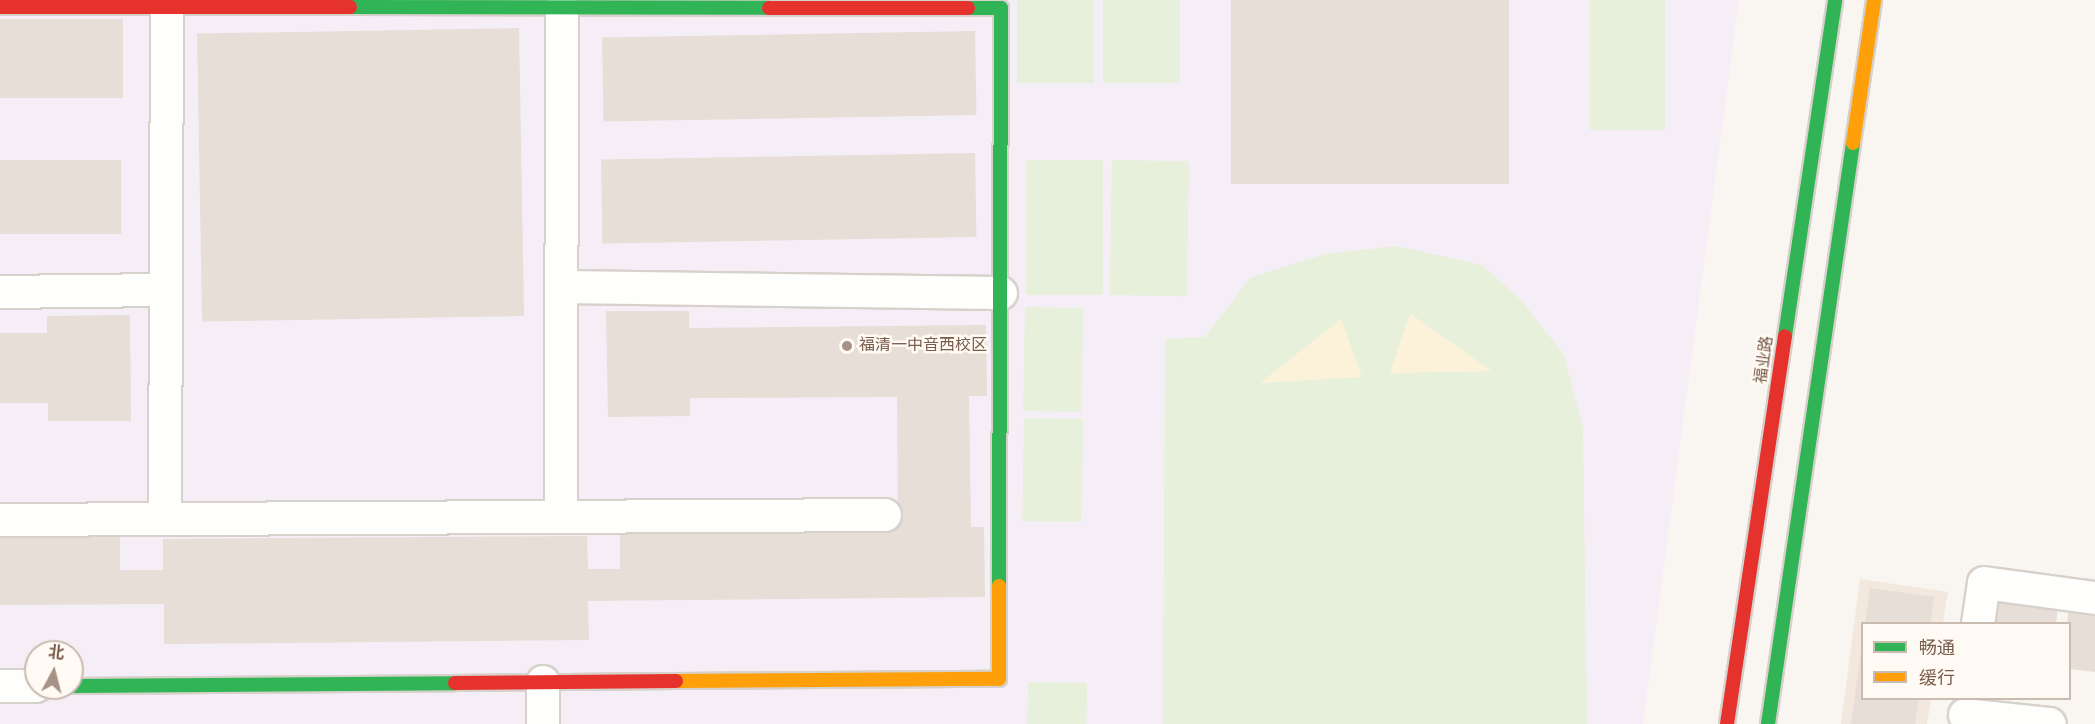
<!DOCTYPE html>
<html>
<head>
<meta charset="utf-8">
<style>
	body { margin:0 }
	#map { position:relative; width:2095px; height:724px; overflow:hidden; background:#f9f5f0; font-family:Overpass,"Noto Sans SC",sans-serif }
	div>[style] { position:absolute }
	.residential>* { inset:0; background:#f2e8de }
	.education>* { inset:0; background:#f6eef6 }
	.green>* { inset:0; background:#e7f0db; transform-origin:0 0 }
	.sand>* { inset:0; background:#fbf2d9 }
	.building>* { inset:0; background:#e6ded7; transform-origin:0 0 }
	.roads { filter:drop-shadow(2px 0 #d7d1cb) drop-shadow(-2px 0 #d7d1cb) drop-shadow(0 2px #d7d1cb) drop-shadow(0 -2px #d7d1cb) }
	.street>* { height:32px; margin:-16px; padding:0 16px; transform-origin:16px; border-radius:16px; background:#fefefd }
	.fast>* { height:14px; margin:-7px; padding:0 7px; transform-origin:7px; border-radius:7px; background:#30b455 }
	.slow>* { height:14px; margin:-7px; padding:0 7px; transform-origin:7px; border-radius:7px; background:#ff9f0a }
	.jam>* { height:14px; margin:-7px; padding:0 7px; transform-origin:7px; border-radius:7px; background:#e5322d }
	.dots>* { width:16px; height:16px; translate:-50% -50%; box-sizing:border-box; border:3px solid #fffaf3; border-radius:50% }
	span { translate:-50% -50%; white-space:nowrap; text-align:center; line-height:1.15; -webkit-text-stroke:5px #fffaf3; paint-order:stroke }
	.poi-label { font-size:16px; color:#7a5c4d }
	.left { translate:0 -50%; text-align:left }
	.street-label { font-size:16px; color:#7a5c4d }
	.legend { position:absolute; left:1861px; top:622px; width:210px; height:78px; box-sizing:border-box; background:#fffaf3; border:2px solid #cabbb1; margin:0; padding:8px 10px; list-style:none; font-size:18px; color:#7a5c4d }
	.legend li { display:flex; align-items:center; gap:12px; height:30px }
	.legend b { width:30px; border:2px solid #cabbb1 }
	.north { position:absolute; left:24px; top:640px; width:60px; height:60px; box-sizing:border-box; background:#fffaf3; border:2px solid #cabbb1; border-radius:50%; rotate:7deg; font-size:16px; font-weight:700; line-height:24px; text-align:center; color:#7a5c4d }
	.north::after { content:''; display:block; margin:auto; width:21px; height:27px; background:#a69286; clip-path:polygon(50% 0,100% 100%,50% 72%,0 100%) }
</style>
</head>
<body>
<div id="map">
	<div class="residential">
		<div style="clip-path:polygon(1860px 579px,1948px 592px,1943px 623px,1862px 624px,1862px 698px,1931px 699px,1927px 724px,1841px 724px)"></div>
	</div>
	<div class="education">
		<div style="clip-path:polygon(evenodd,0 0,1739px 0,1643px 724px,0 724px,0 0,36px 652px,72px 652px,72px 688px,36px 688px,36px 652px)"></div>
	</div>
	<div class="green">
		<div style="left:1017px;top:0;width:77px;height:83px"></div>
		<div style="left:1103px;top:0;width:77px;height:83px"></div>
		<div style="left:1590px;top:0;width:75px;height:130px"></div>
		<div style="left:1026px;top:160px;width:77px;height:135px"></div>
		<div style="left:1112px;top:160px;width:77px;height:135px;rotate:1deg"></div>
		<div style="clip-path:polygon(evenodd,1397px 246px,1482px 265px,1522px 301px,1564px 355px,1583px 429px,1587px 724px,1163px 724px,1165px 339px,1205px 337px,1250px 278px,1325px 254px,1397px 246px,1410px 314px,1411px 314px,1491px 371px,1390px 373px,1410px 314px)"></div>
		<div style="left:1025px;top:307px;width:58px;height:104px;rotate:1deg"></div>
		<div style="left:1024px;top:418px;width:59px;height:103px;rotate:1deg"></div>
		<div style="left:1028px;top:682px;width:59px;height:42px;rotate:1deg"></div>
	</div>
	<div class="sand">
		<div style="clip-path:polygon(1410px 314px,1492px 371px,1390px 373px)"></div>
		<div style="clip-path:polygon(1341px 319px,1362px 377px,1260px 383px)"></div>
	</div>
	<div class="building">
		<div style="left:1231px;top:0;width:278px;height:184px"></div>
		<div style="left:123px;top:19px;width:79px;height:123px;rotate:90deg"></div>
		<div style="left:519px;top:28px;width:288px;height:322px;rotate:89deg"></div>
		<div style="left:975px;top:31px;width:84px;height:373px;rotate:89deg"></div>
		<div style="left:975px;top:153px;width:84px;height:374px;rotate:89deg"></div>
		<div style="left:121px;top:160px;width:74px;height:121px;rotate:90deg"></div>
		<div style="clip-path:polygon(606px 311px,689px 311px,689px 328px,986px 325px,987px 396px,969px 396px,971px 527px,984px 527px,985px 597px,588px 601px,589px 640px,164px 644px,164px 604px,0 605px,0 535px,120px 534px,120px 570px,163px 570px,163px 539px,587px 536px,588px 569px,620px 569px,620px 530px,898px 528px,897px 397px,690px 398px,690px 416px,608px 417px)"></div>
		<div style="clip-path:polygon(130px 315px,131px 421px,48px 421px,48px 403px,0 403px,0 333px,47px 333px,47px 316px)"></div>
		<div style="clip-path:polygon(1870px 588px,1934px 597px,1930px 624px,1865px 624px)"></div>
		<div style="clip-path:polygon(1994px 599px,2058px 606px,2056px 624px,1990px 624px)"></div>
		<div style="clip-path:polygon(2069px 608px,2095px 611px,2095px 672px,2070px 669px,2070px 624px,2067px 624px)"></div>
		<div style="clip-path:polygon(1861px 651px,1862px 698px,1919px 698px,1915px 724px,1851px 724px)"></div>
	</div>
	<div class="roads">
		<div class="street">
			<div style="left:562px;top:287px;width:439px;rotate:0.8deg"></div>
			<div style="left:0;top:292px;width:165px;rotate:-0.7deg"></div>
			<div style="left:561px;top:517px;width:509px;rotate:-89.89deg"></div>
			<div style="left:165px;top:519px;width:511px;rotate:-89.78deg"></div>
			<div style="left:0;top:520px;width:885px;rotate:-0.32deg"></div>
			<div style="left:1978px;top:624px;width:41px;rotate:-81.7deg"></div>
			<div style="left:1984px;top:583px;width:112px;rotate:7.7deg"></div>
			<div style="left:0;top:686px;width:36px"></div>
			<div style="left:1965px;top:715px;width:85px;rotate:6deg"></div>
			<div style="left:543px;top:724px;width:42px;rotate:-90deg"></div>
		</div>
		<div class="fast">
			<div style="left:350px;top:7px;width:419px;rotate:0.1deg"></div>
			<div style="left:968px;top:8px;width:33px"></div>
			<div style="left:1001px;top:8px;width:578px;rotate:90.2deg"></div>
			<div style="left:1785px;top:336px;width:340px;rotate:-81.5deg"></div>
			<div style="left:72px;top:686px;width:383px;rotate:-0.4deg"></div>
			<div style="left:1768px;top:724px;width:587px;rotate:-81.68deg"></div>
		</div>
		<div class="slow">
			<div style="left:1853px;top:143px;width:145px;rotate:-81.6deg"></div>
			<div style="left:676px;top:681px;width:323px;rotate:-0.4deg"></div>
			<div style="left:999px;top:679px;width:93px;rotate:-90deg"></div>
		</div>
		<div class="jam">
			<div style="left:0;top:7px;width:350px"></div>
			<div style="left:769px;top:8px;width:199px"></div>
			<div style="left:455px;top:683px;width:221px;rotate:-0.5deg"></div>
			<div style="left:1727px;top:724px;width:392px;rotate:-81.5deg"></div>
		</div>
	</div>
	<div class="dots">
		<div style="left:847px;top:346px;background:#a69286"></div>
	</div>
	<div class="poi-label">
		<span class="left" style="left:859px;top:346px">福清一中音西校区</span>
	</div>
	<div class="street-label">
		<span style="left:1765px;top:360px;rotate:-82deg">福业路</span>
	</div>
	<ul class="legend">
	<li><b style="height:8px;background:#30b455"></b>畅通</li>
	<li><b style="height:8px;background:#ff9f0a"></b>缓行</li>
	</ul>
	<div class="north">北</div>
</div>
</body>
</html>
